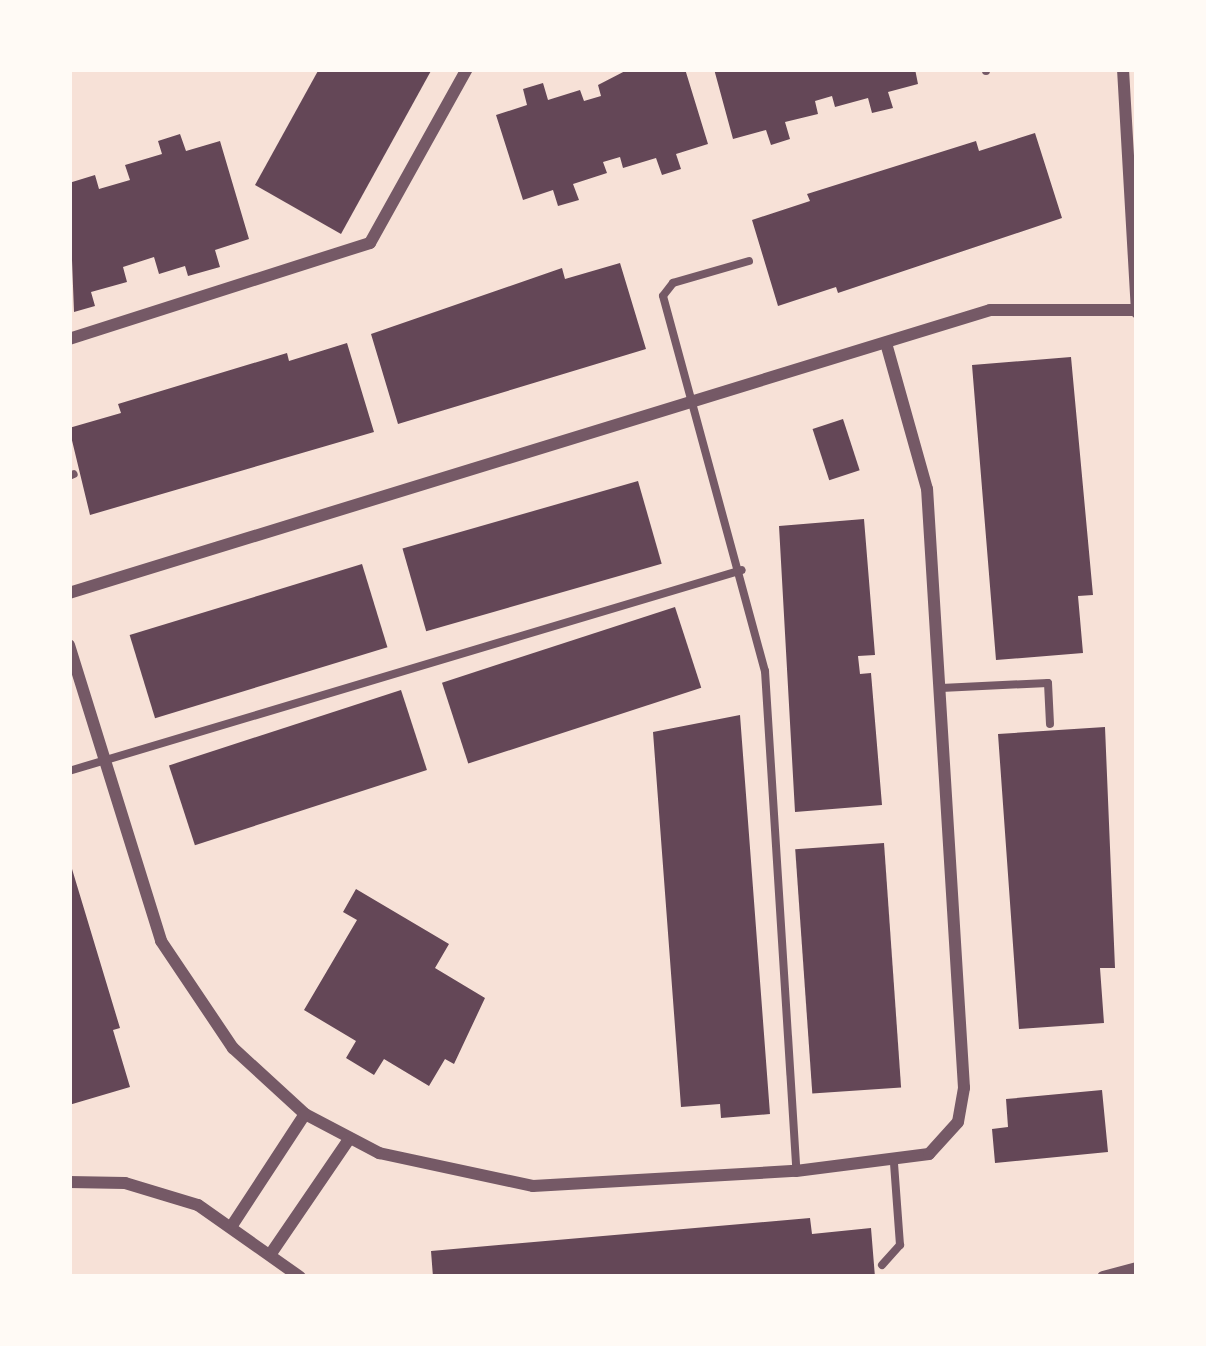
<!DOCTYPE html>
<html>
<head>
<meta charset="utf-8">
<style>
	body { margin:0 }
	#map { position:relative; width:1206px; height:1346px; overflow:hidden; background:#f7e1d7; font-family:"Crimson Pro",serif }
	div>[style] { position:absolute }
	.building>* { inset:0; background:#644757; transform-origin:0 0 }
	.service>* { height:8px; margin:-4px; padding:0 4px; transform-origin:4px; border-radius:4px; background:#755966 }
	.minor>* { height:12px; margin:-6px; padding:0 6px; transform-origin:6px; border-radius:6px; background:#755966 }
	span { translate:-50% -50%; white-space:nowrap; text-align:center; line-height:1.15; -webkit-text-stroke:12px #fffaf5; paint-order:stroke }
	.frame { position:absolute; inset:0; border:72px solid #fffaf5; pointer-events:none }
</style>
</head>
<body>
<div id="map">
	<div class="building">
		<div style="clip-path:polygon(319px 69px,432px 69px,341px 234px,255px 185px)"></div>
		<div style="clip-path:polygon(629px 69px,685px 69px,708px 144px,676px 154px,681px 169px,662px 175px,656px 158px,623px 168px,620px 157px,603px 162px,607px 173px,573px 184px,579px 200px,558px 206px,553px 190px,523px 200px,496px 115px,527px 105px,523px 89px,543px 83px,548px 100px,580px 90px,584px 101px,601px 96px,598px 85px)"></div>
		<div style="clip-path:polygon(714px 69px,915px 69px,918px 84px,888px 92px,893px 108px,872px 113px,868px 98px,835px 107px,832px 96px,815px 101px,818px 114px,785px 122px,790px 139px,771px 145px,766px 130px,733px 139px)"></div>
		<div style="clip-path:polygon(1035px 133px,1062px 218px,838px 293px,836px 287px,778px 306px,752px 220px,810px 201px,807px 194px,976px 141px,979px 151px)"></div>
		<div style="clip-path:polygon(180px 134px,186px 151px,220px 141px,249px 239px,215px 250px,220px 267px,188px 276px,185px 266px,159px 274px,154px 257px,123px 267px,127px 282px,91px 292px,95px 306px,74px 312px,69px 183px,95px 175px,99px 189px,130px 180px,125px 165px,162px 154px,158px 141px)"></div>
		<div style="clip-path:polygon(620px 263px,646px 349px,398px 424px,371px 334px,562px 268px,565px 279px)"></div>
		<div style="clip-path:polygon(347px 343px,374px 432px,90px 515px,69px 428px,121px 413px,118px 404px,287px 353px,289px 361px)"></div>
		<div style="clip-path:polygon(1071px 357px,1093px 595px,1078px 596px,1083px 653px,996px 660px,972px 365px)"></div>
		<div style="left:843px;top:419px;width:54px;height:32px;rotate:72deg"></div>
		<div style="left:638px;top:481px;width:86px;height:245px;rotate:74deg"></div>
		<div style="clip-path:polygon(864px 519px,875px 655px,858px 656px,860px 674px,871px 673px,882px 805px,795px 812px,779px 526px)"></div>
		<div style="left:362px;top:564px;width:87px;height:243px;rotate:73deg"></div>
		<div style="left:675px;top:607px;width:85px;height:245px;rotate:72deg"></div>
		<div style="left:401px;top:690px;width:84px;height:244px;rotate:72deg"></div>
		<div style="clip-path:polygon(740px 715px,770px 1114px,721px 1118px,720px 1104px,681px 1107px,653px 732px)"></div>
		<div style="clip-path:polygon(1105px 727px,1115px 968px,1100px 968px,1104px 1023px,1019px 1029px,998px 734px)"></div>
		<div style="left:884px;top:843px;width:245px;height:89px;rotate:86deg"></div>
		<div style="clip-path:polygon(69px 859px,120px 1028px,113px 1030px,130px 1087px,69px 1105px)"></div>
		<div style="clip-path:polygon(356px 889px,449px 944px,435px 968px,485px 998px,454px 1064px,445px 1059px,429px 1086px,384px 1059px,374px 1075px,346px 1058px,356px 1041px,304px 1010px,357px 920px,343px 912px)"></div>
		<div style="clip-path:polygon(1102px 1090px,1108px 1152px,995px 1163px,992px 1129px,1008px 1127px,1006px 1099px)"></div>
		<div style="clip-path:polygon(810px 1218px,812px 1234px,871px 1228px,875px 1277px,433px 1277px,431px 1251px)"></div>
	</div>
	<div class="service">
		<div style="left:986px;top:69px;width:2px;rotate:90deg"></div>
		<div style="left:749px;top:261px;width:79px;rotate:163.9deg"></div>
		<div style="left:673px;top:283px;width:16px;rotate:128deg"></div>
		<div style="left:663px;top:296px;width:389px;rotate:74.8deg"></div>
		<div style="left:765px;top:671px;width:500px;rotate:86.4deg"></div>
		<div style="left:69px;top:476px;width:5px;rotate:-22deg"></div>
		<div style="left:941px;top:688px;width:107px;rotate:-2.7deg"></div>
		<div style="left:1048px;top:683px;width:41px;rotate:87.2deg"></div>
		<div style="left:69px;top:771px;width:702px;rotate:-16.63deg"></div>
		<div style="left:882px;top:1265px;width:27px;rotate:-48deg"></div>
		<div style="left:900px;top:1245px;width:82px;rotate:-94.2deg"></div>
	</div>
	<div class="minor">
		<div style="left:1123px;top:69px;width:244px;rotate:86.7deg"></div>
		<div style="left:69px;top:339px;width:316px;rotate:-17.7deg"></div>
		<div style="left:370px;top:243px;width:199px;rotate:-60.9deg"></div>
		<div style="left:69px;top:593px;width:963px;rotate:-17.08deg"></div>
		<div style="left:990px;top:310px;width:147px"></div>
		<div style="left:69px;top:645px;width:310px;rotate:72.7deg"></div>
		<div style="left:161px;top:941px;width:129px;rotate:56.1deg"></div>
		<div style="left:233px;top:1048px;width:98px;rotate:42.5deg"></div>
		<div style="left:305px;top:1114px;width:84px;rotate:27.8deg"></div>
		<div style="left:379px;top:1153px;width:157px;rotate:12.1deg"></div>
		<div style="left:533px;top:1186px;width:263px;rotate:-3.3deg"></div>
		<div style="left:796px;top:1171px;width:134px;rotate:-7.3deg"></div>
		<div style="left:929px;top:1154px;width:43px;rotate:-47.8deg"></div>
		<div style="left:958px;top:1122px;width:35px;rotate:-80deg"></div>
		<div style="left:964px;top:1088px;width:600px;rotate:-93.53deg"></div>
		<div style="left:927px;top:489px;width:152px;rotate:-105.7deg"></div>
		<div style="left:69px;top:1182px;width:56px;rotate:1deg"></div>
		<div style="left:125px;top:1183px;width:76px;rotate:16.8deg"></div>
		<div style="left:198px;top:1205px;width:125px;rotate:35.2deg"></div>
		<div style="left:233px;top:1224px;width:131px;rotate:-56.8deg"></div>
		<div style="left:272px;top:1252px;width:137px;rotate:-55.7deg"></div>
		<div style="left:1103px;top:1277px;width:35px;rotate:-15deg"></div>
	</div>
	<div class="frame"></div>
</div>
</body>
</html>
